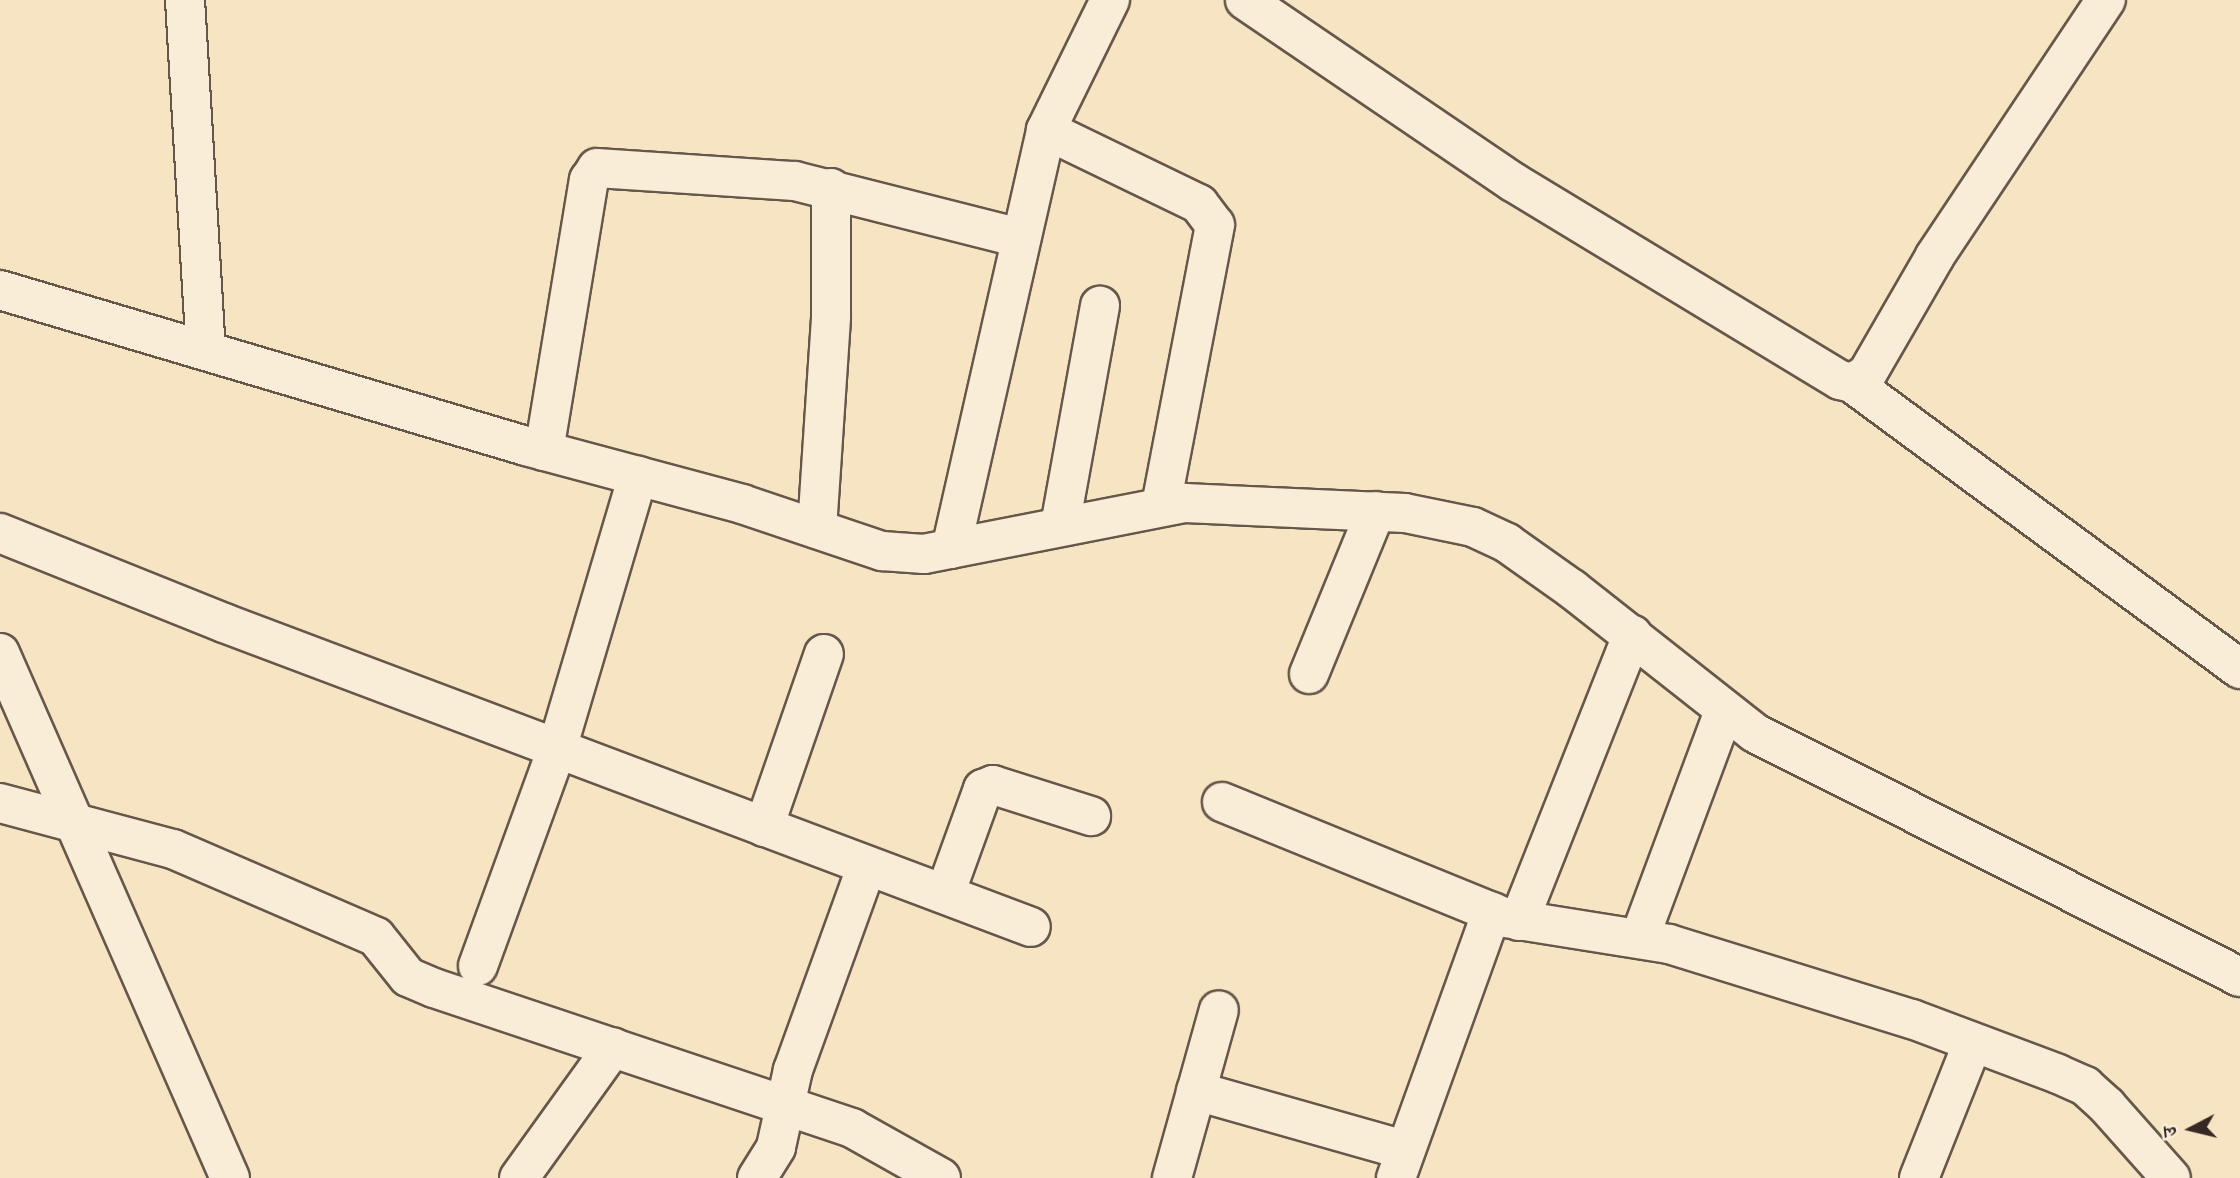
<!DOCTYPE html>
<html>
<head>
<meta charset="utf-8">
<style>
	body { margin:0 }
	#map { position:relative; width:2240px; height:1178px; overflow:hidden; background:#f7e4c2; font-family:Cardo,"Noto Serif Devanagari",serif }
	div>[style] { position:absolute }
	.roads { filter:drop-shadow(2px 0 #66574b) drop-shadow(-2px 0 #66574b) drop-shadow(0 2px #66574b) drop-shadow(0 -2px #66574b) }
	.street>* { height:38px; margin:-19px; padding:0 19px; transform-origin:19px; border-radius:19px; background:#faedd7 }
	span { translate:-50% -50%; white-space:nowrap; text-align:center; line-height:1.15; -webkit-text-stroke:6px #faedd7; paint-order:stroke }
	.north { position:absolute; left:2156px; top:1094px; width:70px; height:70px; -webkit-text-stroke:5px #faedd7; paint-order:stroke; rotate:263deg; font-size:19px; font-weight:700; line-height:28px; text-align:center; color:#362823 }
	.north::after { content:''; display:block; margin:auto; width:24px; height:32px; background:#362823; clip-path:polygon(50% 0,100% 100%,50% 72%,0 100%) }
</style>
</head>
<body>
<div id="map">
	<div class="roads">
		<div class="street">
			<div style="left:185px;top:0;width:350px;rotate:86.6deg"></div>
			<div style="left:1245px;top:0;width:324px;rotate:34.2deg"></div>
			<div style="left:1513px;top:182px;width:382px;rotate:31.2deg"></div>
			<div style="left:1840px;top:380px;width:12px;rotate:14deg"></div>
			<div style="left:1852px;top:383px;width:17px;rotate:-31deg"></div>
			<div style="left:1867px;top:374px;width:136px;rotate:-60deg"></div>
			<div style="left:1935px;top:256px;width:308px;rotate:-56.3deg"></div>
			<div style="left:1046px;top:130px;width:170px;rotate:25.8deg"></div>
			<div style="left:1199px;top:204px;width:26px;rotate:53deg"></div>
			<div style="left:1215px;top:225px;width:285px;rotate:100.9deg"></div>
			<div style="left:0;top:290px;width:549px;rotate:16.52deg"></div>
			<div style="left:526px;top:446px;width:224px;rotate:15deg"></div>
			<div style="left:742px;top:504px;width:148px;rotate:18.6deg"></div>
			<div style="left:882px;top:551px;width:42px;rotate:4.1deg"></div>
			<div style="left:924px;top:554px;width:266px;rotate:-11.1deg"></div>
			<div style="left:1185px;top:503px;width:220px;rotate:2.6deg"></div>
			<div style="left:1405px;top:513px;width:69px;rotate:11.6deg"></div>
			<div style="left:1473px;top:527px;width:38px;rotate:25deg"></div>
			<div style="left:1507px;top:543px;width:80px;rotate:35.3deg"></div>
			<div style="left:1572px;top:589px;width:233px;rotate:38.2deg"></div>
			<div style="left:1755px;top:733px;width:543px;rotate:26.71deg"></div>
			<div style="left:1852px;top:383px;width:482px;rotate:36.4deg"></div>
			<div style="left:544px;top:451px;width:275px;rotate:-80.6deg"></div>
			<div style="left:589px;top:180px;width:14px;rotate:-56deg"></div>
			<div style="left:597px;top:168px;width:198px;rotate:3.8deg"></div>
			<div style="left:795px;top:181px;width:233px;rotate:14.2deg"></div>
			<div style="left:1060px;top:526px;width:224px;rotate:-79.7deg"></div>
			<div style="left:817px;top:529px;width:213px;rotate:-86.2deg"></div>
			<div style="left:831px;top:316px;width:128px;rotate:-90deg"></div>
			<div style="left:0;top:533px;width:241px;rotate:21.9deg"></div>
			<div style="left:224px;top:623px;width:862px;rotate:20.64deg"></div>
			<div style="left:951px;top:549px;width:430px;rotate:-77.2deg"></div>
			<div style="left:1046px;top:130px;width:145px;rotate:-63.8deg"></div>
			<div style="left:0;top:653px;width:573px;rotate:66.34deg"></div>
			<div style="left:1309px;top:674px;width:176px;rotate:-67.7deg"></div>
			<div style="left:1222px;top:802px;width:307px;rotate:22.2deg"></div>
			<div style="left:1506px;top:918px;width:165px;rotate:9.1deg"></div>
			<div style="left:1669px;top:944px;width:254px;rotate:17.2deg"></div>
			<div style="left:1912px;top:1019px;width:156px;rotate:20.6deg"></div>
			<div style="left:2058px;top:1074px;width:30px;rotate:24deg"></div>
			<div style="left:2085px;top:1086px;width:30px;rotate:42deg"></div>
			<div style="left:2107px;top:1106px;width:96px;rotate:48.4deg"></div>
			<div style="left:0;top:803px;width:179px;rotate:14.9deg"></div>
			<div style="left:173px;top:849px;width:221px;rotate:23.4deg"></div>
			<div style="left:376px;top:937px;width:51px;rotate:51.3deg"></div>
			<div style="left:408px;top:977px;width:28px;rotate:23deg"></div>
			<div style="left:434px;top:988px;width:441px;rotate:18.5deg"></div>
			<div style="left:852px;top:1128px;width:102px;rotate:29.3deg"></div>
			<div style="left:764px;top:827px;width:183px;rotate:-70.9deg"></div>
			<div style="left:945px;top:894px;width:112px;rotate:-70.1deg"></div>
			<div style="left:983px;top:789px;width:11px;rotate:-22deg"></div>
			<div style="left:993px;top:785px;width:103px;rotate:17.6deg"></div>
			<div style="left:1519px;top:921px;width:308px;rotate:-68.4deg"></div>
			<div style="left:1640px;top:937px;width:241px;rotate:-69.6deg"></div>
			<div style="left:478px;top:966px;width:231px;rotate:-70deg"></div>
			<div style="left:557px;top:749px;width:285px;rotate:-73.5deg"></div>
			<div style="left:1196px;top:1091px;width:216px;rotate:15.8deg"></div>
			<div style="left:519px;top:1178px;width:161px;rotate:-54.3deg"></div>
			<div style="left:757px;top:1178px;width:36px;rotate:-58deg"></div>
			<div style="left:776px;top:1147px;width:79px;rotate:-77.6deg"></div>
			<div style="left:793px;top:1070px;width:217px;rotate:-70.1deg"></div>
			<div style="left:1172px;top:1178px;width:174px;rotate:-74.4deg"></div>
			<div style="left:1396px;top:1178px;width:283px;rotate:-70.2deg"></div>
			<div style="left:1919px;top:1178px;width:146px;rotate:-68.3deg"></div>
		</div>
	</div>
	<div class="north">उ</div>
</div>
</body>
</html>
